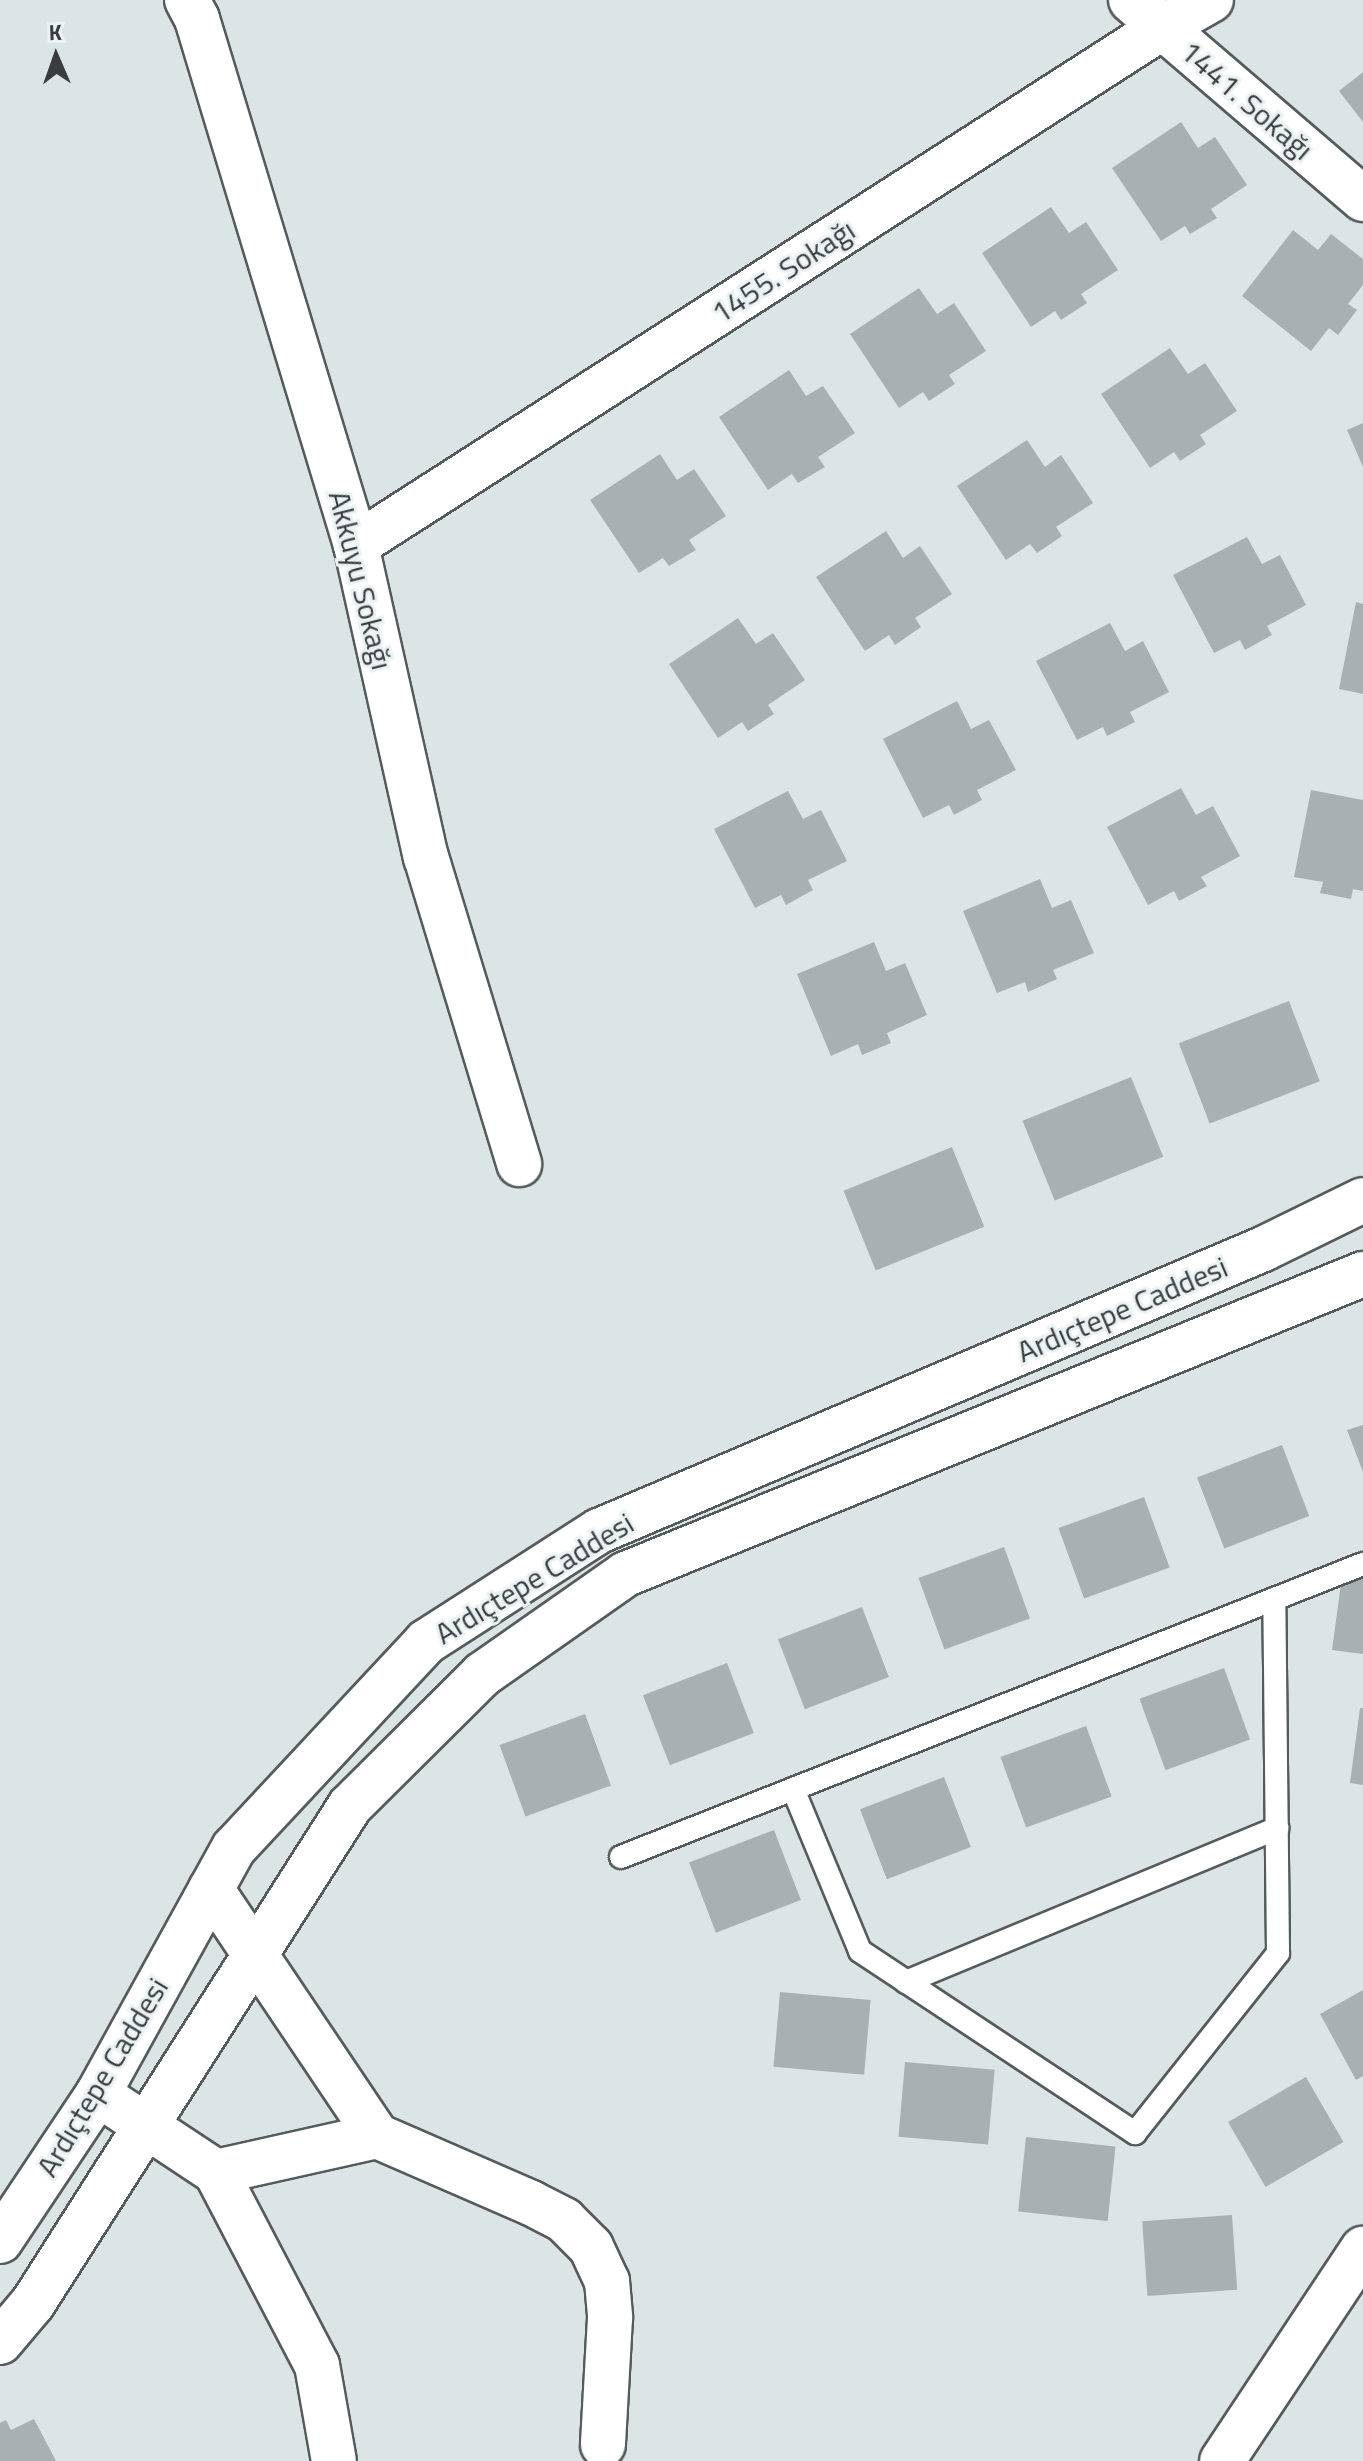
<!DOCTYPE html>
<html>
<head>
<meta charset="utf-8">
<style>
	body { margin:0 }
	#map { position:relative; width:1363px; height:2461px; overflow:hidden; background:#dce5e6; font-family:"Titillium Web",sans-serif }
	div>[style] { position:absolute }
	.building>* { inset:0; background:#a9b0b2; transform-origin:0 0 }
	.roads { filter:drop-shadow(2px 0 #545b5c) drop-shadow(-2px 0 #545b5c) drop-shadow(0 2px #545b5c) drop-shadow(0 -2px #545b5c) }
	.lane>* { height:22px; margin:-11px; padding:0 11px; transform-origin:11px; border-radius:11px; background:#fff }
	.street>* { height:44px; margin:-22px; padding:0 22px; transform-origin:22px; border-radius:22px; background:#fff }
	.secondary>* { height:44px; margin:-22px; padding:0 22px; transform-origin:22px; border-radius:22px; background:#fff }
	span { translate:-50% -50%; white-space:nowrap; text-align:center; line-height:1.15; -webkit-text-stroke:6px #eaf2f3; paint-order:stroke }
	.street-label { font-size:30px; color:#393c3d }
	.north { position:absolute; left:16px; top:16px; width:80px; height:80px; -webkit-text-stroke:6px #eaf2f3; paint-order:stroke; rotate:358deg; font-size:22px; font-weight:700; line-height:32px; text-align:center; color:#393c3d }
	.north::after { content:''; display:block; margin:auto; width:28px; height:36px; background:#393c3d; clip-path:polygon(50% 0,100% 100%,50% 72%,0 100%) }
</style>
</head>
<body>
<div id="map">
	<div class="building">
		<div style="clip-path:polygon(1363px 72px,1363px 122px,1339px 91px)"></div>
		<div style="clip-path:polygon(1181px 122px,1198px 148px,1215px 137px,1247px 185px,1211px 209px,1217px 218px,1190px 234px,1185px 226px,1161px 241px,1112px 168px)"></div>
		<div style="clip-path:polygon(1051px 207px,1069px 233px,1086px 222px,1118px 270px,1081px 294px,1087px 303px,1061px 320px,1055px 311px,1031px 327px,982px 253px)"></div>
		<div style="clip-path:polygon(1293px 230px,1318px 250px,1331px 234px,1363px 259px,1363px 285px,1348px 304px,1357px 310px,1338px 335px,1329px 328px,1311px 351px,1242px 296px)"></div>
		<div style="clip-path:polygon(919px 288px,937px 314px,954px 303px,986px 351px,949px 375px,955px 384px,929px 401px,923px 392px,899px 408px,850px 334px)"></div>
		<div style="clip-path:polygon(1170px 348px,1188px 374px,1205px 363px,1237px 411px,1200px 435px,1206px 444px,1180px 461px,1174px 452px,1150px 468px,1101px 394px)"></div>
		<div style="clip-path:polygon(789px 370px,806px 396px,823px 386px,855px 433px,818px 457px,825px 467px,798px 483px,792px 474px,768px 490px,719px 417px)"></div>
		<div style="clip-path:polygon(1363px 423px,1363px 467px,1347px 430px)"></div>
		<div style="clip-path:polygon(1027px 440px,1045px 467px,1061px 455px,1093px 503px,1056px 527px,1062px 536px,1037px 553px,1030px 544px,1006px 560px,957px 486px)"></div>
		<div style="clip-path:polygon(660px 454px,677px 480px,694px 469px,726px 516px,689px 540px,696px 550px,669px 566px,663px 558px,639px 573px,590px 500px)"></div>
		<div style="clip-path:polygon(886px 531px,903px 558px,920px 546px,952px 594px,915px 618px,921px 627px,895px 645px,889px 635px,865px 651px,816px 577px)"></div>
		<div style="clip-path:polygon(1247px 537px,1262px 564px,1280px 555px,1306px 605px,1267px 626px,1272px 635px,1245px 650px,1240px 640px,1214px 653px,1173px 575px)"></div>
		<div style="clip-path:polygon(1356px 602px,1363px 604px,1363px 694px,1339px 689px)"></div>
		<div style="clip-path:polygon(738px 618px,756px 644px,773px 633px,805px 680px,768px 705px,774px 714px,748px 731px,742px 722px,718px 738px,669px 664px)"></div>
		<div style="clip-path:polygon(1110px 623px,1125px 651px,1143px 641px,1169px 692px,1130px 712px,1135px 722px,1107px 736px,1103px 727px,1077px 740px,1036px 661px)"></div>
		<div style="clip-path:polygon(957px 701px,971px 729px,989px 720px,1016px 770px,977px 790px,982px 800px,954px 815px,949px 805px,923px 818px,883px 739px)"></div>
		<div style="clip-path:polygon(1181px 788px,1196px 815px,1213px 806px,1240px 856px,1201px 877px,1207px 886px,1179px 901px,1174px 891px,1148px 905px,1107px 827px)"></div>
		<div style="clip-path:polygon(1311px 790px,1363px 800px,1363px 891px,1353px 889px,1351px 899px,1320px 893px,1323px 882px,1294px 877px)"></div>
		<div style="clip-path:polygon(788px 791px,803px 819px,821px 810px,847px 861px,808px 880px,813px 890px,786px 905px,781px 895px,755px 908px,714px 829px)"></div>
		<div style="clip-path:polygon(1040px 879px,1052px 908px,1071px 900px,1094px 953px,1053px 970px,1057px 979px,1028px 992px,1025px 982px,997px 993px,963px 911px)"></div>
		<div style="clip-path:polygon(874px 942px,886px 971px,905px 963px,927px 1015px,887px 1033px,891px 1043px,862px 1055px,858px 1044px,831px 1056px,797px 974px)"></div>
		<div style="left:1289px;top:1001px;width:86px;height:118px;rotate:69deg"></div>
		<div style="left:1131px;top:1077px;width:86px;height:117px;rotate:68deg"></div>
		<div style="left:952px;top:1147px;width:86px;height:117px;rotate:68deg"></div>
		<div style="clip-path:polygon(1363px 1425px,1363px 1472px,1347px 1430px)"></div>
		<div style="left:1282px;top:1445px;width:76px;height:91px;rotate:69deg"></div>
		<div style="left:1144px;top:1497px;width:75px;height:91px;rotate:70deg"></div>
		<div style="left:1004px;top:1547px;width:76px;height:91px;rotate:70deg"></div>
		<div style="clip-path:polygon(1342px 1576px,1363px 1579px,1363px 1654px,1332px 1650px)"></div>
		<div style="left:862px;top:1607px;width:75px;height:90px;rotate:69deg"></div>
		<div style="left:727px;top:1663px;width:75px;height:90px;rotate:69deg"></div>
		<div style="left:1224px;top:1668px;width:76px;height:90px;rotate:70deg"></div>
		<div style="clip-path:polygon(1360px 1708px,1363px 1708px,1363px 1785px,1350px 1783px)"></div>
		<div style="left:585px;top:1714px;width:76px;height:91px;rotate:70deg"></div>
		<div style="left:1086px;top:1726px;width:75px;height:91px;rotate:70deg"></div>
		<div style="left:944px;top:1777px;width:75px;height:90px;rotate:69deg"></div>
		<div style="left:774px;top:1830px;width:75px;height:91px;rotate:69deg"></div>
		<div style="clip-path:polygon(1363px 1990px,1363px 2076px,1356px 2080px,1320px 2014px)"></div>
		<div style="left:780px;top:1992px;width:91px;height:75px;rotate:5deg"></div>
		<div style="left:905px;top:2062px;width:90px;height:75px;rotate:5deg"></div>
		<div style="left:1306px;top:2077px;width:75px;height:90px;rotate:60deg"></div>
		<div style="left:1026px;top:2137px;width:90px;height:75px;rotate:6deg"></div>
		<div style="left:1232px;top:2215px;width:75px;height:90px;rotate:86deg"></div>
		<div style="clip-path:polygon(34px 2419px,56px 2461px,0 2461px,0 2423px,6px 2420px,11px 2430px)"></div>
	</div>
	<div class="roads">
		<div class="lane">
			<div style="left:793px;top:1789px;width:175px;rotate:67.5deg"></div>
			<div style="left:860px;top:1951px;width:330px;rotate:33.5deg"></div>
			<div style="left:1135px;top:2133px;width:230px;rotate:-51.5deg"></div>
			<div style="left:1278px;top:1953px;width:354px;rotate:-90.6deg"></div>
			<div style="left:621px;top:1857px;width:798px;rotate:-21.55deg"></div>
			<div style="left:906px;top:1982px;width:402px;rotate:-22.5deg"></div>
		</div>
		<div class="street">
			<div style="left:187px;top:0;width:21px;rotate:62deg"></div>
			<div style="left:197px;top:19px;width:550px;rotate:73.18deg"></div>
			<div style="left:356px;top:545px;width:320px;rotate:77.4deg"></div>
			<div style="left:426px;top:857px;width:321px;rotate:73.1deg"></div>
			<div style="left:1131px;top:0;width:306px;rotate:40.6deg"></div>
			<div style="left:356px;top:545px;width:959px;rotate:-32.7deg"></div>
			<div style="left:1163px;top:27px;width:55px;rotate:-29.4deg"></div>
			<div style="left:211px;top:1889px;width:298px;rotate:56.1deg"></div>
			<div style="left:377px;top:2136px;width:168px;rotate:23.5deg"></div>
			<div style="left:531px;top:2203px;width:37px;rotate:27deg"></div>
			<div style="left:564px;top:2220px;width:38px;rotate:45deg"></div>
			<div style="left:591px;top:2247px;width:38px;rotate:65deg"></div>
			<div style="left:607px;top:2281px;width:37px;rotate:85deg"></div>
			<div style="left:610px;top:2318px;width:127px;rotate:93.2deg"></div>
			<div style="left:98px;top:2094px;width:141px;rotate:33.5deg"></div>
			<div style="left:216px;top:2172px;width:165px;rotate:-12.6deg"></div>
			<div style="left:216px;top:2172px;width:218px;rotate:62.4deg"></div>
			<div style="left:317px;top:2365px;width:97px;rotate:80deg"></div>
			<div style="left:1222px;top:2461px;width:255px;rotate:-56.4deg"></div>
		</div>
		<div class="secondary">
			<div style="left:0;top:2241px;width:177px;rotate:-56.3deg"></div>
			<div style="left:98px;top:2094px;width:281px;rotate:-61.1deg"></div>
			<div style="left:234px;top:1848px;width:282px;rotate:-47deg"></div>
			<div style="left:426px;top:1642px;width:206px;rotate:-32.7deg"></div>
			<div style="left:599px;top:1531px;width:721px;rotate:-23.01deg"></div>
			<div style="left:1263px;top:1249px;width:111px;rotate:-26.1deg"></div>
			<div style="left:0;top:2342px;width:51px;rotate:-49.8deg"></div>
			<div style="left:33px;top:2303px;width:589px;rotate:-57.47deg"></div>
			<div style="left:350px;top:1806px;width:187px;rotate:-44.8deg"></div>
			<div style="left:483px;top:1674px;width:174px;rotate:-35deg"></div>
			<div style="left:626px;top:1574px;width:796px;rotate:-22.15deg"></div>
		</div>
	</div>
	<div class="street-label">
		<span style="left:1247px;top:100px;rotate:41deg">1441. Sokağı</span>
		<span style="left:783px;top:271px;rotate:-33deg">1455. Sokağı</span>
		<span style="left:361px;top:580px;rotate:76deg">Akkuyu Sokağı</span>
		<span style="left:1122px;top:1309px;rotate:-23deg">Ardıçtepe Caddesi</span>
		<span style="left:534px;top:1578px;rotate:-31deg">Ardıçtepe Caddesi</span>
		<span style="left:102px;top:2077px;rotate:-59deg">Ardıçtepe Caddesi</span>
	</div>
	<div class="north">K</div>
</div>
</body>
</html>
